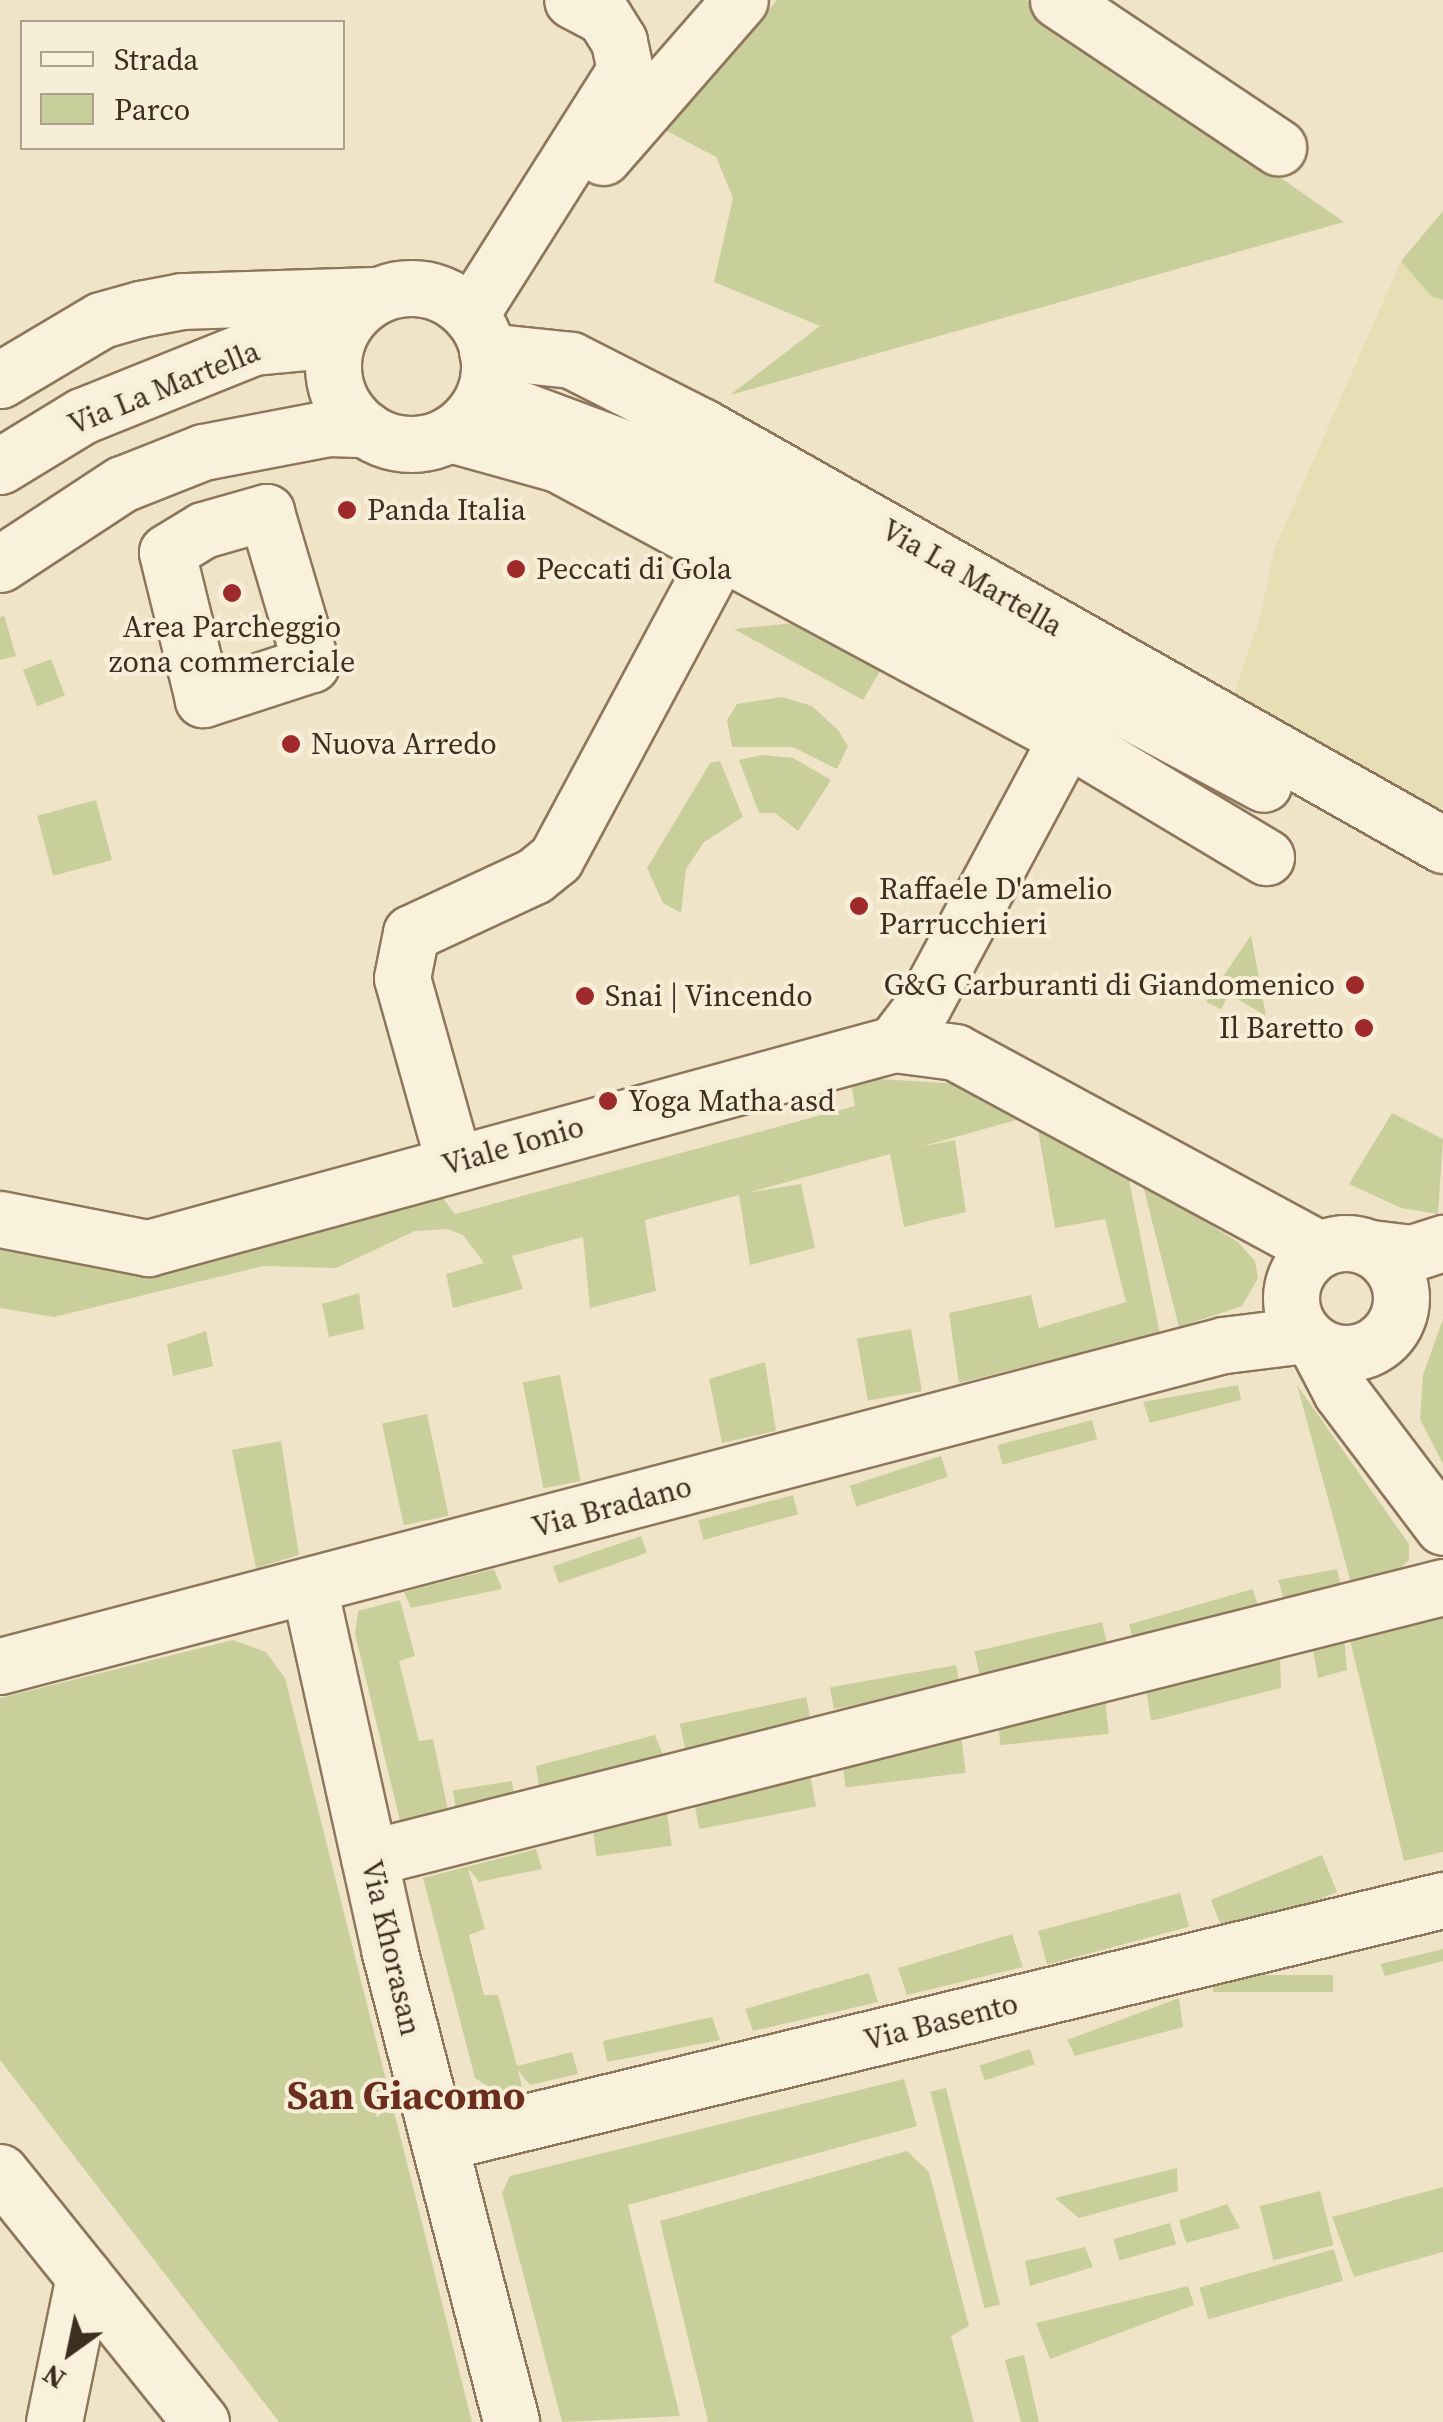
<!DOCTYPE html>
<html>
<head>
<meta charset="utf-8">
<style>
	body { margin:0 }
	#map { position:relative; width:1443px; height:2422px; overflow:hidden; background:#f0e4c8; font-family:"Source Serif 4",serif }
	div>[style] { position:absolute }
	.farmland>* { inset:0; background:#e6deb5 }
	.green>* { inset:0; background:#c9cf9b; transform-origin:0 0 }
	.roads { filter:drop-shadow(2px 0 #8d765c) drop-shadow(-2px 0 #8d765c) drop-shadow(0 2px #8d765c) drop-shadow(0 -2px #8d765c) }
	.minor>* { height:55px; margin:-27.5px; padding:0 27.5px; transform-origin:27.5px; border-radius:27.5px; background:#faf1dc }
	.minor>.ring { margin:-27.5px; padding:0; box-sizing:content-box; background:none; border:55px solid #faf1dc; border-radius:50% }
	.dots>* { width:28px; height:28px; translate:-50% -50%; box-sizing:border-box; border:5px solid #f7eed8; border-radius:50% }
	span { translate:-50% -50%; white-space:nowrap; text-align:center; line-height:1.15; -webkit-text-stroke:8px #f7eed8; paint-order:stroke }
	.street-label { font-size:30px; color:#3d2e20 }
	.poi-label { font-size:30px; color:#3d2e20 }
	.left { translate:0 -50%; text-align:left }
	.right { translate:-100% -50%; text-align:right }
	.district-label { font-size:40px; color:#6b2e1e; font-weight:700 }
	.legend { position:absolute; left:20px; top:20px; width:325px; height:130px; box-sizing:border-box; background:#f7eed8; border:2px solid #ada18e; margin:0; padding:12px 18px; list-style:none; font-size:30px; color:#3d2e20 }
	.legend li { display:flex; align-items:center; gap:20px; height:50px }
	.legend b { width:50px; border:2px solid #ada18e }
	.north { position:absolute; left:20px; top:2302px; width:100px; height:100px; -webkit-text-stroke:8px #f7eed8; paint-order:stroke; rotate:213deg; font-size:28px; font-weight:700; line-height:40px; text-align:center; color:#3d2e20 }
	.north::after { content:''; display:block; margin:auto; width:35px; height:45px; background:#3d2e20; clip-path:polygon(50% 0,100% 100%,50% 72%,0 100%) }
</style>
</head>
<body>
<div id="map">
	<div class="farmland">
		<div style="clip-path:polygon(1401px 261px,1431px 296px,1443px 300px,1443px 818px,1231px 702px,1260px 618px,1274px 550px)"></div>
	</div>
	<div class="green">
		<div style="clip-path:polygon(777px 0,1026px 0,1344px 222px,730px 395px,820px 326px,714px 282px,733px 198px,716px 157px,665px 130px)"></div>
		<div style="clip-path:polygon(1443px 211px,1443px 300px,1431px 296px,1401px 261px)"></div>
		<div style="clip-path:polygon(4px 615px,16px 656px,0 660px,0 618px)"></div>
		<div style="clip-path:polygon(794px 623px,880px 671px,863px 700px,734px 629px)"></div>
		<div style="left:51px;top:659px;width:39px;height:30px;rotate:69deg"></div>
		<div style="clip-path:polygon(782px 697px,812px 706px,838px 730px,848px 746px,837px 769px,793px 747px,732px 747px,727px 720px,737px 704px)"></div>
		<div style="clip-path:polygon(762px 755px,793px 758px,831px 780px,798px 831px,775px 813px,759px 813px,739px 760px)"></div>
		<div style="clip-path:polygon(720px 761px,743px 817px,704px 842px,686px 869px,681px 913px,663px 903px,647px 868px,710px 763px)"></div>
		<div style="left:96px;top:800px;width:62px;height:61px;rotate:75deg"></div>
		<div style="clip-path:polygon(1251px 935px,1266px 1016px,1229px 994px,1221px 1009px,1206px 1002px)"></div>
		<div style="clip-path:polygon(850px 1077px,958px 1084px,1020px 1119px,920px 1147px,955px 1140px,966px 1212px,904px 1227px,890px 1154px,746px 1193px,801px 1184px,815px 1248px,750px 1265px,739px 1195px,645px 1220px,656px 1291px,590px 1308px,583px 1237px,512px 1256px,523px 1289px,453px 1308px,446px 1274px,484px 1263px,463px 1235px,448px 1229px,415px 1231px,336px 1268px,263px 1266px,54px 1317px,0 1308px,0 1250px,157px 1276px,227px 1249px,442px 1197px,455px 1214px,855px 1106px)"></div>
		<div style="clip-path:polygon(1392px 1113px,1443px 1139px,1438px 1214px,1401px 1208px,1349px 1184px)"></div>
		<div style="clip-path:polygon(1037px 1124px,1128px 1175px,1160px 1334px,959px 1383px,949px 1313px,1031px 1295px,1039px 1328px,1126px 1302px,1105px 1219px,1055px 1228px)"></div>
		<div style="clip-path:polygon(1142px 1182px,1238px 1242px,1255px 1261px,1258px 1278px,1242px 1306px,1179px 1327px)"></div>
		<div style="clip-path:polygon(359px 1293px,364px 1329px,329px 1337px,322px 1304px)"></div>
		<div style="clip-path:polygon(1443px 1319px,1443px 1464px,1420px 1419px,1423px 1375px)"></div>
		<div style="left:911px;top:1329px;width:63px;height:55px;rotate:80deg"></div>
		<div style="clip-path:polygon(206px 1331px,213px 1366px,173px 1376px,167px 1344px)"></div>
		<div style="clip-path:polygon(765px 1362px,776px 1431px,722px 1443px,709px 1379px)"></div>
		<div style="left:560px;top:1375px;width:108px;height:38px;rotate:79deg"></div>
		<div style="clip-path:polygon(1238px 1385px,1241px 1400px,1150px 1423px,1143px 1402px)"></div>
		<div style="clip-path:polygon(1297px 1385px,1409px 1544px,1409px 1560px,1398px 1571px,1351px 1583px)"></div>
		<div style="left:427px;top:1414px;width:104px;height:46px;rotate:78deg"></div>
		<div style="left:1092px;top:1420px;width:20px;height:98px;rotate:75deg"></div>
		<div style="clip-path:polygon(281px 1441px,299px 1555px,256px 1568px,232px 1450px)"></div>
		<div style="left:941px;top:1456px;width:22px;height:96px;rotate:72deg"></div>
		<div style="left:793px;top:1495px;width:20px;height:98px;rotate:75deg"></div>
		<div style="left:641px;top:1536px;width:18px;height:93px;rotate:71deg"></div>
		<div style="clip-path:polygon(494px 1569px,502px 1589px,411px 1608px,404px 1592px)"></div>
		<div style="clip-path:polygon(1337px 1569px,1342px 1590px,1286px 1606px,1278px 1580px)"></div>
		<div style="left:1253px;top:1589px;width:22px;height:129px;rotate:74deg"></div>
		<div style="clip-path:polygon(400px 1600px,415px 1656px,399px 1661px,419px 1741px,433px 1739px,449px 1815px,400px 1821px,355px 1634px,358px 1611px)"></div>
		<div style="clip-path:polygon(1443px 1616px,1443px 1852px,1404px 1861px,1350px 1640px)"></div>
		<div style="left:1102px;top:1622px;width:27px;height:131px;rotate:77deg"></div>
		<div style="clip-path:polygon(1344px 1635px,1347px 1670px,1318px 1678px,1312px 1645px)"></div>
		<div style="clip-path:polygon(233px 1640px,266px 1652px,285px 1678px,472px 2422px,279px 2422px,0 2060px,0 1698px)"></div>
		<div style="clip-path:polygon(1280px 1660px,1281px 1688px,1151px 1721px,1146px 1689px)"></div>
		<div style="left:956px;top:1665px;width:22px;height:128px;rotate:80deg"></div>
		<div style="left:806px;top:1697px;width:30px;height:129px;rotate:78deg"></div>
		<div style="left:1105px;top:1698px;width:36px;height:109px;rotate:84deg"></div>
		<div style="clip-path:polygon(655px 1735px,666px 1762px,539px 1788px,536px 1766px)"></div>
		<div style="left:961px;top:1735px;width:38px;height:121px;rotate:83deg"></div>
		<div style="left:810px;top:1775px;width:32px;height:119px;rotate:79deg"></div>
		<div style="left:512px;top:1781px;width:20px;height:60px;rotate:81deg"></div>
		<div style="left:667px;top:1812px;width:34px;height:76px;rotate:82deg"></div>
		<div style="clip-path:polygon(536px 1849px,542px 1869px,479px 1882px,468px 1868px,485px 1929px,469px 1935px,484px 1995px,498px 1995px,517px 2066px,572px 2052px,578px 2074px,530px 2085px,518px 2070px,522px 2087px,499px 2093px,475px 2078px,423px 1878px)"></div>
		<div style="left:1322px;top:1855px;width:40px;height:120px;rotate:68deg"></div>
		<div style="left:1180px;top:1893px;width:35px;height:147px;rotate:75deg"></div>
		<div style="clip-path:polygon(1012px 1934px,1023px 1967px,907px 1995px,898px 1968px)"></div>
		<div style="clip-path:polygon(1443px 1949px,1443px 1961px,1385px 1976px,1380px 1964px)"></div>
		<div style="clip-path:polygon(869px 1973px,878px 2002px,753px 2031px,745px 2009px)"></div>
		<div style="left:1333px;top:1975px;width:17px;height:120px;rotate:90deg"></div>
		<div style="clip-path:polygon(1179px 1998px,1183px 2027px,1075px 2056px,1067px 2040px)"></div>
		<div style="clip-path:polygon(712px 2017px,720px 2040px,607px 2062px,603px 2041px)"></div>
		<div style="left:1030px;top:2049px;width:16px;height:53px;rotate:72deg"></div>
		<div style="clip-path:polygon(904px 2079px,917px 2126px,628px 2205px,680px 2416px,562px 2422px,502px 2193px,510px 2176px)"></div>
		<div style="left:946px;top:2088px;width:223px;height:16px;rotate:76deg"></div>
		<div style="clip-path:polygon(907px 2151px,929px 2172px,969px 2326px,951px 2336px,974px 2422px,708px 2422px,660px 2221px)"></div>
		<div style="clip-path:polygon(1177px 2168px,1178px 2191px,1079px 2218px,1055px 2198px)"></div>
		<div style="clip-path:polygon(1443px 2187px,1443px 2252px,1354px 2277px,1332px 2217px)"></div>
		<div style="left:1320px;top:2191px;width:56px;height:62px;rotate:76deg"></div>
		<div style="clip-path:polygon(1227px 2204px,1240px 2228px,1186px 2243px,1179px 2220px)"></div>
		<div style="left:1170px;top:2223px;width:22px;height:59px;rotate:74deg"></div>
		<div style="clip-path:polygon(1085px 2247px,1093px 2267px,1030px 2286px,1025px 2261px)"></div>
		<div style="left:1334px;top:2249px;width:33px;height:140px;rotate:74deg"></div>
		<div style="clip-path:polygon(1188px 2286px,1194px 2305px,1050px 2359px,1036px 2323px)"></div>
		<div style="clip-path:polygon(1024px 2355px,1039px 2422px,1021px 2422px,1005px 2360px)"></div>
	</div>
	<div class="roads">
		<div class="minor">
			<div style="left:1058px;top:0;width:265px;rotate:33.8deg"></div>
			<div style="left:603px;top:157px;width:208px;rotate:-48.9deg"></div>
			<div class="ring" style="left:333px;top:288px;width:101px;height:101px"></div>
			<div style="left:470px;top:315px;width:290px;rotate:-57.7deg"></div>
			<div style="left:625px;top:70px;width:30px;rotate:-102deg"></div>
			<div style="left:619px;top:41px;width:28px;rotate:-122deg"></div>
			<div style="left:604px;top:17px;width:36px;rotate:-152deg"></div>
			<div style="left:487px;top:351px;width:84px;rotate:6.1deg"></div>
			<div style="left:571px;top:360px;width:148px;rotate:26.9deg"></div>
			<div style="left:703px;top:427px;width:850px;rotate:29.46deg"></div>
			<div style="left:0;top:380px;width:117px;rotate:-30.7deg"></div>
			<div style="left:101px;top:320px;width:41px;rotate:-15.8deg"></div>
			<div style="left:140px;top:309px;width:43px;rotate:-10.8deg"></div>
			<div style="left:182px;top:301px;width:195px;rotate:-1.8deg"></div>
			<div style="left:485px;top:396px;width:195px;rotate:20.4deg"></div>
			<div style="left:668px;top:464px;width:676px;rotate:28.23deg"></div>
			<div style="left:450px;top:434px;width:112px;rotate:15.5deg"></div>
			<div style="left:558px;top:464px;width:578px;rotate:28.29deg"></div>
			<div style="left:1067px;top:738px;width:232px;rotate:30.9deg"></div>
			<div style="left:0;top:466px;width:96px;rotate:-31.4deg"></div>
			<div style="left:82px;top:416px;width:185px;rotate:-21.9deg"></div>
			<div style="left:254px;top:347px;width:83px;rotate:-5.5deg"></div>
			<div style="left:266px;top:512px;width:159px;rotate:73.5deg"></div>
			<div style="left:311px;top:664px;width:114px;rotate:162deg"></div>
			<div style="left:203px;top:699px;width:151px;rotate:-103.8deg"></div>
			<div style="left:167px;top:552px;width:42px;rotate:-31.4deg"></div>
			<div style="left:203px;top:530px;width:66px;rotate:-15.9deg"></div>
			<div style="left:0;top:564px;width:146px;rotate:-33.3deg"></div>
			<div style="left:122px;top:484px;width:87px;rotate:-21.6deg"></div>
			<div style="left:203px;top:452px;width:128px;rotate:-10.8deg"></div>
			<div style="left:329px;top:428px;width:37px;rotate:2deg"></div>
			<div style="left:894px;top:1044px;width:48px;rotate:-52.7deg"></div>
			<div style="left:923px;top:1006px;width:304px;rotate:-61.8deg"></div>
			<div style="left:454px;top:1163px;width:192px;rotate:-105.7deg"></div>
			<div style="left:402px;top:978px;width:46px;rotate:-78.7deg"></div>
			<div style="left:411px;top:933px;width:136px;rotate:-24.9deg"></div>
			<div style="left:534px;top:876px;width:28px;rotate:-39deg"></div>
			<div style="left:556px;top:858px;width:349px;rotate:-61.8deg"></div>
			<div style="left:0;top:1219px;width:151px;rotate:11.1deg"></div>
			<div style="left:148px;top:1248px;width:773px;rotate:-15.29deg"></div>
			<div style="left:894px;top:1044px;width:62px;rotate:7.5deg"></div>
			<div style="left:955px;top:1052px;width:414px;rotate:28.4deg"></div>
			<div class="ring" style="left:1291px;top:1243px;width:55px;height:55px"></div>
			<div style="left:1371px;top:1248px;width:41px;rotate:7deg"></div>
			<div style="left:1412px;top:1253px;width:33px;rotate:-18deg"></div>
			<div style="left:1316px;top:1344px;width:54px;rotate:62.5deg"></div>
			<div style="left:1341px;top:1392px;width:169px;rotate:52.9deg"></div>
			<div style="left:309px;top:1587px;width:371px;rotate:77.5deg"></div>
			<div style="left:389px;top:1949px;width:488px;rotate:75.5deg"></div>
			<div style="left:0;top:1666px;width:1265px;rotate:-14.7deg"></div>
			<div style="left:1224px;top:1345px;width:81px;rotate:-7.1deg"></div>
			<div style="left:369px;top:1858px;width:1108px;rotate:-14.16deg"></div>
			<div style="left:439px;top:2143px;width:1033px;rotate:-13.61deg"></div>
			<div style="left:0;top:2172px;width:321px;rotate:51.2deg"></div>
			<div style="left:54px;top:2422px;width:149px;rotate:-78.4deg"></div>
		</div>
	</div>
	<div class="dots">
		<div style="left:347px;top:510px;background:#9e2a2b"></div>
		<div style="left:516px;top:569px;background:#9e2a2b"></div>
		<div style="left:232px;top:593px;background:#9e2a2b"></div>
		<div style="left:291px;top:744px;background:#9e2a2b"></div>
		<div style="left:859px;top:906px;background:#9e2a2b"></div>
		<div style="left:1355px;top:985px;background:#9e2a2b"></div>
		<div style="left:585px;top:996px;background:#9e2a2b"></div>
		<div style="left:1364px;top:1028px;background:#9e2a2b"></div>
		<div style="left:608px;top:1101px;background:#9e2a2b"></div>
	</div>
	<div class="street-label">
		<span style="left:164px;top:388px;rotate:-22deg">Via La Martella</span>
		<span style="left:972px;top:578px;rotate:30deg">Via La Martella</span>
		<span style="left:513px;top:1146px;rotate:-16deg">Viale Ionio</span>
		<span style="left:612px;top:1507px;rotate:-15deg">Via Bradano</span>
		<span style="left:391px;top:1948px;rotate:77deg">Via Khorasan</span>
		<span style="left:941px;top:2022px;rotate:-14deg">Via Basento</span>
	</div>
	<div class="poi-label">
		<span class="left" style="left:367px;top:510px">Panda Italia</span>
		<span class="left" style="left:536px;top:569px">Peccati di Gola</span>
		<span style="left:232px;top:644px">Area Parcheggio<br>zona commerciale</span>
		<span class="left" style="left:311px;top:744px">Nuova Arredo</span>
		<span class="left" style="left:879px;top:906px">Raffaele D'amelio<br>Parrucchieri</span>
		<span class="right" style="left:1335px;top:985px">G&amp;G Carburanti di Giandomenico</span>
		<span class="left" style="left:605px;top:996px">Snai | Vincendo</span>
		<span class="right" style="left:1344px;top:1028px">Il Baretto</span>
		<span class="left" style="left:628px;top:1101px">Yoga Matha asd</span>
	</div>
	<div class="district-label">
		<span style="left:406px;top:2095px">San Giacomo</span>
	</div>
	<ul class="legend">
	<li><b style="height:12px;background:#faf1dc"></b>Strada</li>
	<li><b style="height:28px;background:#c9cf9b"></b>Parco</li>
	</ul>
	<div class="north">N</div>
</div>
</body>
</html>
